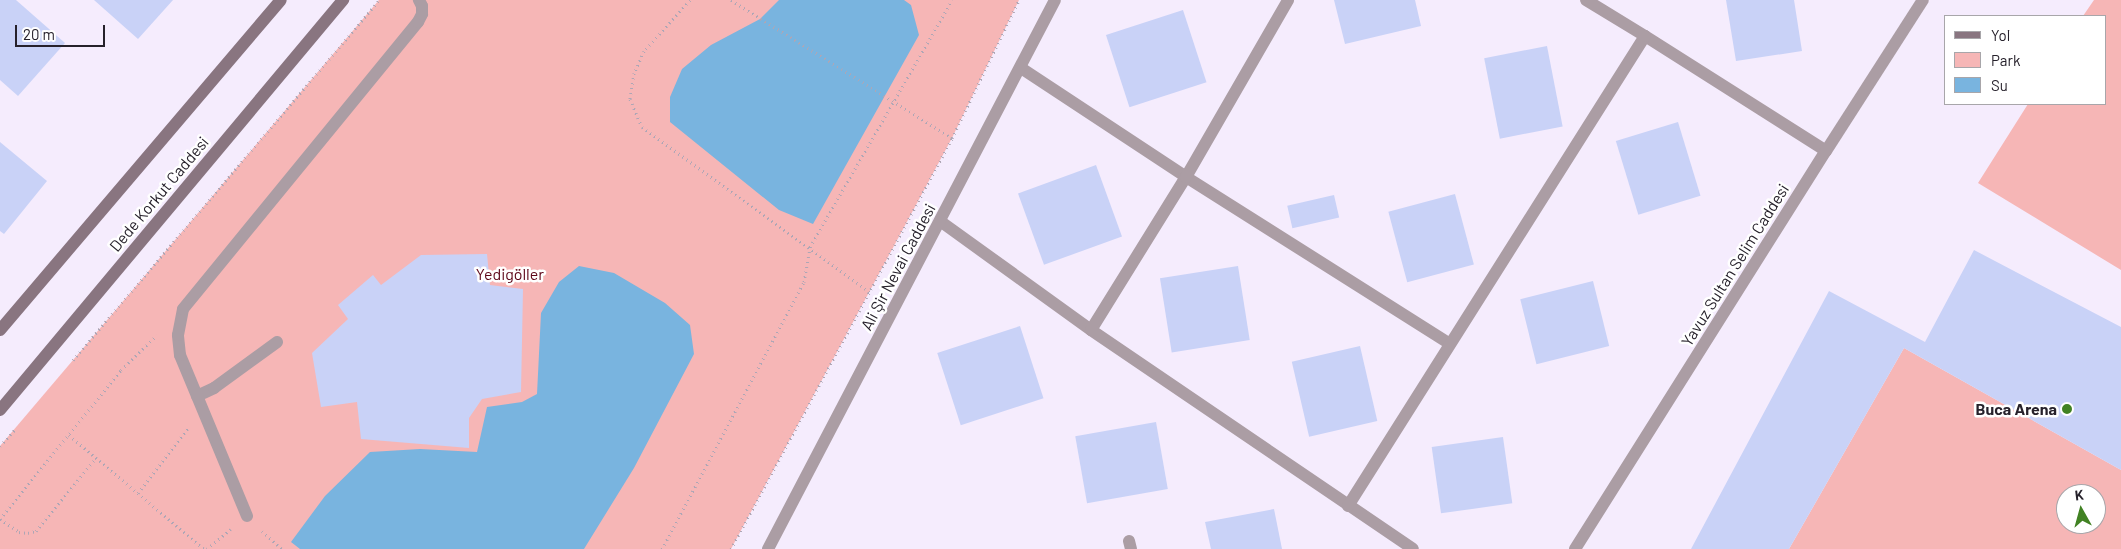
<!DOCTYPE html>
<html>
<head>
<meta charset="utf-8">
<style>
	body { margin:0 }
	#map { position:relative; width:2121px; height:549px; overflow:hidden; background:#f5ecfd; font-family:Barlow,sans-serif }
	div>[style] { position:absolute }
	.green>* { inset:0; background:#f6b6b6 }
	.water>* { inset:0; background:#79b4df }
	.building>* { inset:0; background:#c9d2f7; transform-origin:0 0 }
	.path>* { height:3px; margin-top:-1.5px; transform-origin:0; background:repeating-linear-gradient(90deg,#aea6b5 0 1px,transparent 0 5px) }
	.minor>* { height:12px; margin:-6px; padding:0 6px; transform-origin:6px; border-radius:6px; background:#ab9da4 }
	.tertiary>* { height:12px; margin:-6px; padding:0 6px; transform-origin:6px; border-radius:6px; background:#ab9da4 }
	.secondary>* { height:12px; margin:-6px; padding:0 6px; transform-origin:6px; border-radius:6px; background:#897580 }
	.path-bridge>* { height:3px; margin-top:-1.5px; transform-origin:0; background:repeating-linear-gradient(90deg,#aea6b5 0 1px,transparent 0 5px) }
	.dots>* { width:14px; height:14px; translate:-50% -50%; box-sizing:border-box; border:2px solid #fff; border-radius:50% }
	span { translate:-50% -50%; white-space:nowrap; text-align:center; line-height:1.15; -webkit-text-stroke:5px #fff; paint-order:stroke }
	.street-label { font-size:16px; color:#26212b }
	.park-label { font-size:16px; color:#5c0517 }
	.poi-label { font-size:16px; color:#26212b; font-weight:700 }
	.right { translate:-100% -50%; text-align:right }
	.legend { position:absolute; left:1944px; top:15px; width:162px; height:90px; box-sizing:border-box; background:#fff; border:1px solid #a8a6aa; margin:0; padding:6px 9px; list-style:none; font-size:15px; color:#26212b }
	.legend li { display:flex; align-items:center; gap:10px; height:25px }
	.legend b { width:25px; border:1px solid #a8a6aa }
	.north { position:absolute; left:2056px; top:484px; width:50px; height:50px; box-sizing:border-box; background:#fff; border:1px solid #a8a6aa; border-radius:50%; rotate:353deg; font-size:14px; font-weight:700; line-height:20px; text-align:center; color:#26212b }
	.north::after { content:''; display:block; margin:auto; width:18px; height:22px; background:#418223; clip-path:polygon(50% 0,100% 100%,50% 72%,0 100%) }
	.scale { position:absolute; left:15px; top:25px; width:90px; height:22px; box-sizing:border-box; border:2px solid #26212b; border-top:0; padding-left:6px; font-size:15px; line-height:18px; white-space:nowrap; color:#26212b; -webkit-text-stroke:4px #fff; paint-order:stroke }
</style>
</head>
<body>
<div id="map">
	<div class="green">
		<div style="clip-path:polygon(379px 0,1019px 0,952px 138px,731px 549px,0 549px,0 446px)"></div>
		<div style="clip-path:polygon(2094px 0,2121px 0,2121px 270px,1978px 183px,2028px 104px,2105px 104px,2105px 16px,2083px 16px)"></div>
		<div style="clip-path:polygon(evenodd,1904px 348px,2121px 470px,2121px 549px,1789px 549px,1904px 348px,2066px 494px,2096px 494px,2096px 524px,2066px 524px,2066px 494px)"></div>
	</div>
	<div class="water">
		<div style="clip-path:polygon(779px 0,904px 0,911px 5px,919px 35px,813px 224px,779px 210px,670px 122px,670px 97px,682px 69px,711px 45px,760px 19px)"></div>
		<div style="clip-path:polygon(579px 266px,614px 273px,665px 303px,690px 325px,694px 354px,634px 468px,584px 549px,300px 549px,291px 542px,325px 496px,370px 452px,420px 449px,477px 452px,487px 407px,522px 402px,537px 394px,541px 313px,559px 282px)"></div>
	</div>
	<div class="building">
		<div style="clip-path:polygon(0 0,16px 0,65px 43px,18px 96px,0 80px)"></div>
		<div style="clip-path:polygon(94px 0,173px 0,138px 39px)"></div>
		<div style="clip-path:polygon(1334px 0,1415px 0,1421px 26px,1345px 44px)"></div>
		<div style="clip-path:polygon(1726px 0,1794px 0,1802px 51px,1736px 61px)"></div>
		<div style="left:1183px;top:10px;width:76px;height:81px;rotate:72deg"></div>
		<div style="left:1547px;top:46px;width:82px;height:64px;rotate:79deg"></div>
		<div style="left:1678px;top:122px;width:77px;height:65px;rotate:73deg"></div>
		<div style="clip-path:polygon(0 142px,47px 181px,4px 234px,0 231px)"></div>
		<div style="left:1096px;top:165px;width:76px;height:83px;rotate:70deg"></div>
		<div style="left:1455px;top:194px;width:73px;height:69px;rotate:75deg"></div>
		<div style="left:1334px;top:195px;width:23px;height:48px;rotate:77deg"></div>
		<div style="clip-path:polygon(1974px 250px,2121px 327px,2121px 470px,1904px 348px,1789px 549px,1691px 549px,1829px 291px,1925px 342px)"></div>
		<div style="clip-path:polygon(487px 254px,490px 285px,523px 289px,521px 392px,482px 399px,469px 418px,469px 448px,361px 439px,357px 402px,321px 407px,312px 353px,348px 319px,338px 305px,373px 275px,381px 285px,421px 255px)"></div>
		<div style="left:1238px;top:266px;width:75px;height:79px;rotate:81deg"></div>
		<div style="left:1593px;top:281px;width:67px;height:75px;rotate:76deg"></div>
		<div style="left:1020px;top:326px;width:76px;height:87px;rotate:72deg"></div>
		<div style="left:1360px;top:346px;width:77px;height:70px;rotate:77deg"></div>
		<div style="left:1156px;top:422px;width:68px;height:82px;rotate:80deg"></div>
		<div style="left:1503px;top:437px;width:67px;height:72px;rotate:82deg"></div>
		<div style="clip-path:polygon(1274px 509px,1282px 549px,1211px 549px,1205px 522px)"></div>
	</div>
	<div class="path">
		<div style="left:690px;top:0;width:69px;rotate:132deg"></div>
		<div style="left:644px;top:51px;width:24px;rotate:114deg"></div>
		<div style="left:634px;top:73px;width:26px;rotate:99deg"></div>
		<div style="left:630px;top:99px;width:30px;rotate:67deg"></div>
		<div style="left:642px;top:127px;width:281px;rotate:35.9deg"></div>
		<div style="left:73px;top:360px;width:472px;rotate:-49.6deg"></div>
		<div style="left:69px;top:435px;width:177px;rotate:40.2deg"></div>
		<div style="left:0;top:446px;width:24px;rotate:-48deg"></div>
		<div style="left:138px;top:493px;width:82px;rotate:-52.4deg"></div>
		<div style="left:0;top:519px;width:192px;rotate:-50.9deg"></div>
		<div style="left:121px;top:370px;width:50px;rotate:-44.2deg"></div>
		<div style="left:0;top:519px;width:23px;rotate:34deg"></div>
		<div style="left:19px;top:532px;width:9px;rotate:6deg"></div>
		<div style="left:28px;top:533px;width:8px;rotate:-14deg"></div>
		<div style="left:36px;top:531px;width:94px;rotate:-50.6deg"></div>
		<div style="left:262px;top:531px;width:27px;rotate:42deg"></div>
		<div style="left:207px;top:549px;width:31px;rotate:-40deg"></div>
		<div style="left:662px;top:549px;width:302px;rotate:-62deg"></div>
		<div style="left:804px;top:282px;width:36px;rotate:-80deg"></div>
		<div style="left:810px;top:247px;width:285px;rotate:-60.1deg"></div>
		<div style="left:731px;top:549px;width:467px;rotate:-61.7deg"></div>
		<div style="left:952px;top:138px;width:153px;rotate:-64.1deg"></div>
	</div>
	<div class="minor">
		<div style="left:1645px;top:36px;width:214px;rotate:32.4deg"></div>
		<div style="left:1021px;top:68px;width:198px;rotate:33.4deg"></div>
		<div style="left:1186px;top:177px;width:312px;rotate:32.3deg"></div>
		<div style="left:940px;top:221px;width:186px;rotate:35.8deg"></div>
		<div style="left:1091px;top:330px;width:389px;rotate:34.2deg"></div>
		<div style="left:1091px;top:330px;width:180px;rotate:-58.2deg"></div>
		<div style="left:1186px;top:177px;width:204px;rotate:-60deg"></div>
		<div style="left:197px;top:396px;width:19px;rotate:-25deg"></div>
		<div style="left:214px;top:388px;width:78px;rotate:-36.1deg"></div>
		<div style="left:1348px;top:506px;width:556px;rotate:-57.71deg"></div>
		<div style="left:1645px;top:36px;width:69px;rotate:-148.6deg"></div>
		<div style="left:247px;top:516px;width:174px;rotate:-112.6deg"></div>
		<div style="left:180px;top:355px;width:20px;rotate:-96deg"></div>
		<div style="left:178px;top:335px;width:26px;rotate:-79deg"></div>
		<div style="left:183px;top:309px;width:371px;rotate:-50.7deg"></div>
		<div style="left:418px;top:22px;width:9px;rotate:-63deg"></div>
		<div style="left:422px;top:14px;width:8px;rotate:-90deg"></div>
		<div style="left:422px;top:6px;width:7px;rotate:-117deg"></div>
		<div style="left:1129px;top:541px;width:8px;rotate:76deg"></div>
	</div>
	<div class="tertiary">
		<div style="left:768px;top:549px;width:619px;rotate:-62.4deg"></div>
		<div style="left:1575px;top:549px;width:471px;rotate:-57.8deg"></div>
		<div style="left:1826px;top:151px;width:179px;rotate:-57.3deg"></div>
	</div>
	<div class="secondary">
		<div style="left:0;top:330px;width:433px;rotate:-49.6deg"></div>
		<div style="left:0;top:410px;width:535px;rotate:-50.08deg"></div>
	</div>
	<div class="path-bridge">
		<div style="left:731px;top:0;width:261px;rotate:32deg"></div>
	</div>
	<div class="dots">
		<div style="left:2067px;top:409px;background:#418223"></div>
	</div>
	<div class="street-label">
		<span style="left:159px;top:194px;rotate:-50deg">Dede Korkut Caddesi</span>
		<span style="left:1735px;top:265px;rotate:-58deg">Yavuz Sultan Selim Caddesi</span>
		<span style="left:898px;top:267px;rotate:-62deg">Ali Şir Nevai Caddesi</span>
	</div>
	<div class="park-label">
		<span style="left:510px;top:274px">Yedigöller</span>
	</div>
	<div class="poi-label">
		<span class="right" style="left:2057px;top:409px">Buca Arena</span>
	</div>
	<ul class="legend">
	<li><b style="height:6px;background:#897580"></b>Yol</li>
	<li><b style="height:14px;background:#f6b6b6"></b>Park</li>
	<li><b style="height:14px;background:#79b4df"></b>Su</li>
	</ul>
	<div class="north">K</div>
	<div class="scale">20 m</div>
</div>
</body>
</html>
